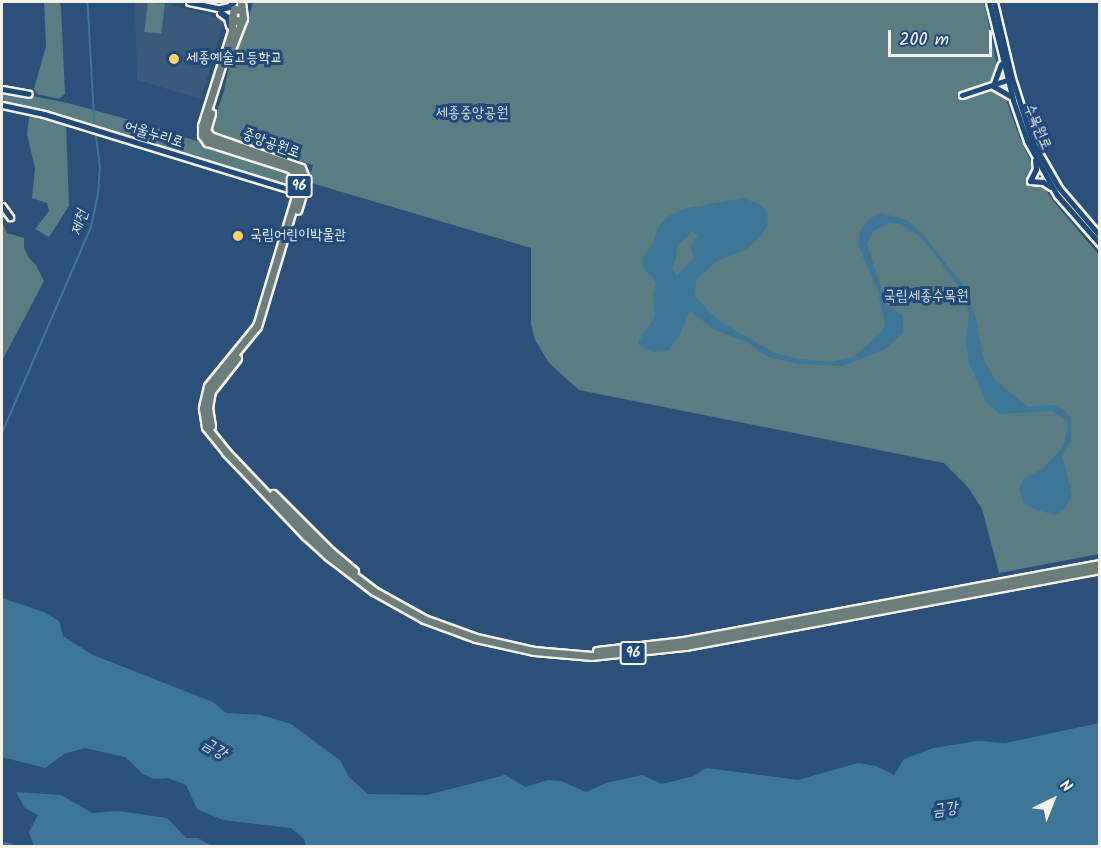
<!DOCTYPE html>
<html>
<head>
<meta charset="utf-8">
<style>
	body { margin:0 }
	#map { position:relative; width:1101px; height:848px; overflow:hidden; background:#2b517a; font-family:Kalam,"Poor Story",sans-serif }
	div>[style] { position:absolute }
	.built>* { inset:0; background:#395a7b }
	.green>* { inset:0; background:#597d82; transform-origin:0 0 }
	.water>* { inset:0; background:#3e7698 }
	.stream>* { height:1.5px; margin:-0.75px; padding:0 0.75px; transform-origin:0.75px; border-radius:0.75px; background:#3e7698 }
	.river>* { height:6px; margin:-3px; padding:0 3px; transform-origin:3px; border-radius:3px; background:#3e7698 }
	.roads { filter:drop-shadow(2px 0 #f4f1e8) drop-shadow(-2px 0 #f4f1e8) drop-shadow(0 2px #f4f1e8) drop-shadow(0 -2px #f4f1e8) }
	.tertiary>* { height:5px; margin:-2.5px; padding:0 2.5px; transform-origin:2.5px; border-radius:2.5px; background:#1f4a7a }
	.secondary>* { height:6px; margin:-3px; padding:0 3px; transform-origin:3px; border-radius:3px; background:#1f4a7a }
	.primary>* { height:7px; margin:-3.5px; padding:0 3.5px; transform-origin:3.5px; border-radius:3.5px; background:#6c7e7c }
	.dots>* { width:16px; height:16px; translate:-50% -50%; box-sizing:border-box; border:3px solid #1f4a7a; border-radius:50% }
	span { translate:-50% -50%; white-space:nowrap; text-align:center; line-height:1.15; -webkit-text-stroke:6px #1f4a7a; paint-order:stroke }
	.shield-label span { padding:2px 4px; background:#1f4a7a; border:2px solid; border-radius:4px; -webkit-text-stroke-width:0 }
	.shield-label { font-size:14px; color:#f4f1e8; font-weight:700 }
	.poi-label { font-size:15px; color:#f4f1e8 }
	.left { translate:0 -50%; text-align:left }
	.park-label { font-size:15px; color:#dde0d9 }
	.street-label { font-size:15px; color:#f4f1e8 }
	.water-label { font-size:16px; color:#d9dfdc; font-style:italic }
	.frame { position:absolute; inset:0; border:3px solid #f4f1e8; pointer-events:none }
	.north { position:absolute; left:1023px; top:770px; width:60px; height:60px; -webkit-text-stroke:4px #1f4a7a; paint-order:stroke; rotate:43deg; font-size:16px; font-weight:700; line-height:24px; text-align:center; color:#f4f1e8 }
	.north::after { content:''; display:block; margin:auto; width:21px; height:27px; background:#f4f1e8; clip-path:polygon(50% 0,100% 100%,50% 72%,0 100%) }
	.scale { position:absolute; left:888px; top:30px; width:104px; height:27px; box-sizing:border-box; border:3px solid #f4f1e8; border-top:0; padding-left:8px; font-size:18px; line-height:21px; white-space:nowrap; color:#f4f1e8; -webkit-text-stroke:4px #1f4a7a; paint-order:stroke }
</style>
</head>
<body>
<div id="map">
	<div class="built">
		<div style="clip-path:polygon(135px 2px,161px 2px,221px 19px,223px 23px,201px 99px,137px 80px)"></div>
	</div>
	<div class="green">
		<div style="clip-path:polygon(44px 2px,59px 2px,61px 7px,65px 94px,59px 99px,37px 94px,34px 89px,46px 46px)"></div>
		<div style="left:148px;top:2px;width:17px;height:30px;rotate:7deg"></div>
		<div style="clip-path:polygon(253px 2px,984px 2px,1001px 85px,1019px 136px,1039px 179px,1053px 201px,1099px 255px,1099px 554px,999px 573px,982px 509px,968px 487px,944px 463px,579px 390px,549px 363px,535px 340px,531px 324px,531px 248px,308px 182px,313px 165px,214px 135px,211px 128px,224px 91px,232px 53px,243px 27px,248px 21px)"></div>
		<div style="clip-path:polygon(2px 90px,68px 103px,134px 121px,282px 168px,294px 176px,296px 190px,2px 104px)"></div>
		<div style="clip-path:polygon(34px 114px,66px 124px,69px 206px,49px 237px,35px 229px,49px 211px,47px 203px,32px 198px,35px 168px,27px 134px,29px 118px)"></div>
		<div style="clip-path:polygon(2px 222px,7px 233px,24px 238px,24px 248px,29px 258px,36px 265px,44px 281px,2px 361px)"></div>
	</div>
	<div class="water">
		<div style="clip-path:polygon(evenodd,744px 198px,762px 206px,767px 212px,768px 224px,761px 236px,747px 249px,717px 261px,697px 278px,694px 294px,708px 311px,721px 322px,775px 353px,800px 359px,831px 362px,853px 357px,881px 333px,885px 324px,878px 291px,858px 245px,860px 231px,869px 219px,881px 213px,907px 220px,922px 233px,963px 285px,976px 318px,984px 360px,996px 381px,1028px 407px,1053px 405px,1064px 410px,1071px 418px,1071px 441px,1062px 455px,1072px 494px,1064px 510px,1054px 515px,1032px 508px,1023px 502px,1019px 488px,1023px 479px,1044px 468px,1063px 447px,1068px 426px,1066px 420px,1053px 411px,999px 414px,986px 402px,969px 363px,966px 342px,969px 313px,962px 291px,934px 253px,918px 235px,901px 224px,890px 223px,873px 231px,867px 244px,887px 306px,903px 316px,903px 333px,885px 349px,843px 366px,799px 364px,768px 357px,747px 342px,715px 330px,690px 311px,680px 334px,668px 351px,652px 352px,639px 345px,638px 342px,655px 316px,653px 296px,656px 283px,653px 277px,644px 269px,642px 259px,653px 243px,660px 224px,670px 215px,688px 208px,744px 198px,692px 232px,698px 235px,690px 246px,694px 258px,677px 275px,672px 268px,676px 259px,677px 246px,692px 232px)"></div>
		<div style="clip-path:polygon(2px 598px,44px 612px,59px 621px,63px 636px,93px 655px,213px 702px,226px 713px,261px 715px,291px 724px,340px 760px,349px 777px,368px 794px,427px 795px,505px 775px,525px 787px,548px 780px,561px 781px,586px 792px,606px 783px,642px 775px,662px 784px,694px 776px,706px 768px,798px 780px,858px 763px,876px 766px,894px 775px,904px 759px,933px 748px,978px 741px,1005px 743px,1099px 723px,1099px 846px,306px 846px,304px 839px,291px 828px,223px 820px,197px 809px,186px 785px,168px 778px,153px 779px,143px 774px,125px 757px,85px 748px,64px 754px,45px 768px,2px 757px)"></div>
		<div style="clip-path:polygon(16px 792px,61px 795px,92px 813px,118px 811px,167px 818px,186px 838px,198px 838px,212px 846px,34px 846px,29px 832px,38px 815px,25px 808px)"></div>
	</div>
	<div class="stream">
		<div style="left:88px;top:2px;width:124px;rotate:86.8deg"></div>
		<div style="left:2px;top:433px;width:224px;rotate:-66.6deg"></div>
		<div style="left:91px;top:227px;width:33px;rotate:-78deg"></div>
		<div style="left:98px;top:195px;width:26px;rotate:-86deg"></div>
		<div style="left:100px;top:169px;width:38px;rotate:-97deg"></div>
	</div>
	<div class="river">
		<div style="left:2px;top:845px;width:8px;rotate:7deg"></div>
	</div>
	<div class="roads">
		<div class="tertiary">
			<div style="left:189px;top:2px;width:33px;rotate:12deg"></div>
			<div style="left:989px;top:2px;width:101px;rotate:76.2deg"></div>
			<div style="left:1013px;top:100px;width:43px;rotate:71.1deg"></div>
			<div style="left:1027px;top:141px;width:62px;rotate:60.9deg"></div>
			<div style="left:1057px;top:195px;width:65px;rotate:48.7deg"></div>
			<div style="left:994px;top:2px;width:78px;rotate:76.7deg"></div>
			<div style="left:1012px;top:78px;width:66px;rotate:72.4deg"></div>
			<div style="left:1032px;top:141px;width:54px;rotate:60.1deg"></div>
			<div style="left:1059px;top:188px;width:63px;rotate:49.5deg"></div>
			<div style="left:1001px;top:64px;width:23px;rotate:110deg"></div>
			<div style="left:993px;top:86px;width:20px;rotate:30deg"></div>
			<div style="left:2px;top:89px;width:27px;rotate:10deg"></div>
			<div style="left:962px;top:95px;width:51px;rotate:-18.4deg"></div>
			<div style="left:2px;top:105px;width:43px;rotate:12.1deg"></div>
			<div style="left:44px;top:114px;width:265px;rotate:17.1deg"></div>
			<div style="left:1035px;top:160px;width:9px;rotate:84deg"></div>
			<div style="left:1036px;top:169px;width:13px;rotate:117deg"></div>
			<div style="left:1030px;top:181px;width:13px;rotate:4deg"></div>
			<div style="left:1043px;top:182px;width:9px;rotate:32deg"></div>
			<div style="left:2px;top:206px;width:14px;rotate:54deg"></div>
		</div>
		<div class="secondary">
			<div style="left:221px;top:9px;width:9px;rotate:-13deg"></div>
			<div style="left:230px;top:7px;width:6px;rotate:-51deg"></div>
			<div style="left:221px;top:13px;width:9px;rotate:36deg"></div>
			<div style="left:228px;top:18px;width:8px;rotate:76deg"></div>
		</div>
		<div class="primary">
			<div style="left:241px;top:2px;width:16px;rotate:83deg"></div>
			<div style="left:243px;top:18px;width:6px;rotate:149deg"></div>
			<div style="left:238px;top:21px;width:7px;rotate:-153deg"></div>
			<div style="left:232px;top:18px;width:9px;rotate:-77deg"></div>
			<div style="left:234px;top:9px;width:8px;rotate:7deg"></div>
			<div style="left:232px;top:18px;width:13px;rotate:90deg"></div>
			<div style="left:232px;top:31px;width:100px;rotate:107.5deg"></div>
			<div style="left:202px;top:126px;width:9px;rotate:90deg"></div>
			<div style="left:202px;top:135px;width:9px;rotate:54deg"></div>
			<div style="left:207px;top:142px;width:86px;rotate:17.6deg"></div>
			<div style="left:289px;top:168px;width:10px;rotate:37deg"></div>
			<div style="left:297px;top:174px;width:9px;rotate:72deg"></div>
			<div style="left:300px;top:183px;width:149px;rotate:106.7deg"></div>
			<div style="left:257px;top:326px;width:77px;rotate:129.2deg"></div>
			<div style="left:208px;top:386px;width:23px;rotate:103deg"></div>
			<div style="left:203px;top:408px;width:19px;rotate:81deg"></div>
			<div style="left:206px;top:427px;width:32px;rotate:51deg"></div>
			<div style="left:226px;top:452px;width:116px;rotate:46.4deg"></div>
			<div style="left:306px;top:536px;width:30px;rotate:42deg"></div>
			<div style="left:328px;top:556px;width:58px;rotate:37.3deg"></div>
			<div style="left:374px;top:591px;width:57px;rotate:29.2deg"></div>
			<div style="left:424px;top:619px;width:55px;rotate:20.1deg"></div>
			<div style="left:476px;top:638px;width:59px;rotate:12.6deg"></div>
			<div style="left:534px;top:651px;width:58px;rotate:4.9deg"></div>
			<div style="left:592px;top:656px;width:94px;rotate:-6.1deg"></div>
			<div style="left:685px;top:646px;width:422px;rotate:-10.5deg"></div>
			<div style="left:226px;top:62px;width:47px;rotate:-68.9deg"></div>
			<div style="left:211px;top:113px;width:18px;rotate:106deg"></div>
			<div style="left:206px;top:130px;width:7px;rotate:56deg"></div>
			<div style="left:210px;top:136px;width:96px;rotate:19.4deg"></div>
			<div style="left:301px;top:168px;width:14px;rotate:69deg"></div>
			<div style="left:306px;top:181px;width:30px;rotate:107deg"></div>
			<div style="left:211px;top:426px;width:18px;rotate:-99deg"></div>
			<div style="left:208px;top:408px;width:17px;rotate:-80deg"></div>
			<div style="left:211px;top:391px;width:42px;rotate:-51.8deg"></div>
			<div style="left:273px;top:494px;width:82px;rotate:45deg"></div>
			<div style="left:331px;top:552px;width:30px;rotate:40deg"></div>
			<div style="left:597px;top:651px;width:88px;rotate:-6.6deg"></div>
			<div style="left:684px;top:641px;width:423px;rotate:-10.5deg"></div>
		</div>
	</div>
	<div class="dots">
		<div style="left:174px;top:59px;background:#ffd166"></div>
		<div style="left:238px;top:236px;background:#ffd166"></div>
	</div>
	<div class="shield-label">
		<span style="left:299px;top:186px">96</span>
		<span style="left:633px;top:653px">96</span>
	</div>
	<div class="poi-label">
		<span class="left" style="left:186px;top:59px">세종예술고등학교</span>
		<span class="left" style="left:250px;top:236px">국립어린이박물관</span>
	</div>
	<div class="park-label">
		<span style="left:472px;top:114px">세종중앙공원</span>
		<span style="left:926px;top:297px">국립세종수목원</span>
	</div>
	<div class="street-label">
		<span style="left:1037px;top:127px;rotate:67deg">수목원로</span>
		<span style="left:154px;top:135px;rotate:17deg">어울누리로</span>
		<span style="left:271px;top:144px;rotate:20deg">중앙공원로</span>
	</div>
	<div class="water-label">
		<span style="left:80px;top:223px;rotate:-74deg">제천</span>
		<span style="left:214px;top:749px;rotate:31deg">금강</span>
		<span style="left:945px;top:810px;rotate:-8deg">금강</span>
	</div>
	<div class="frame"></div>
	<div class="north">N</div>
	<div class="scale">200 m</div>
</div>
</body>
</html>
